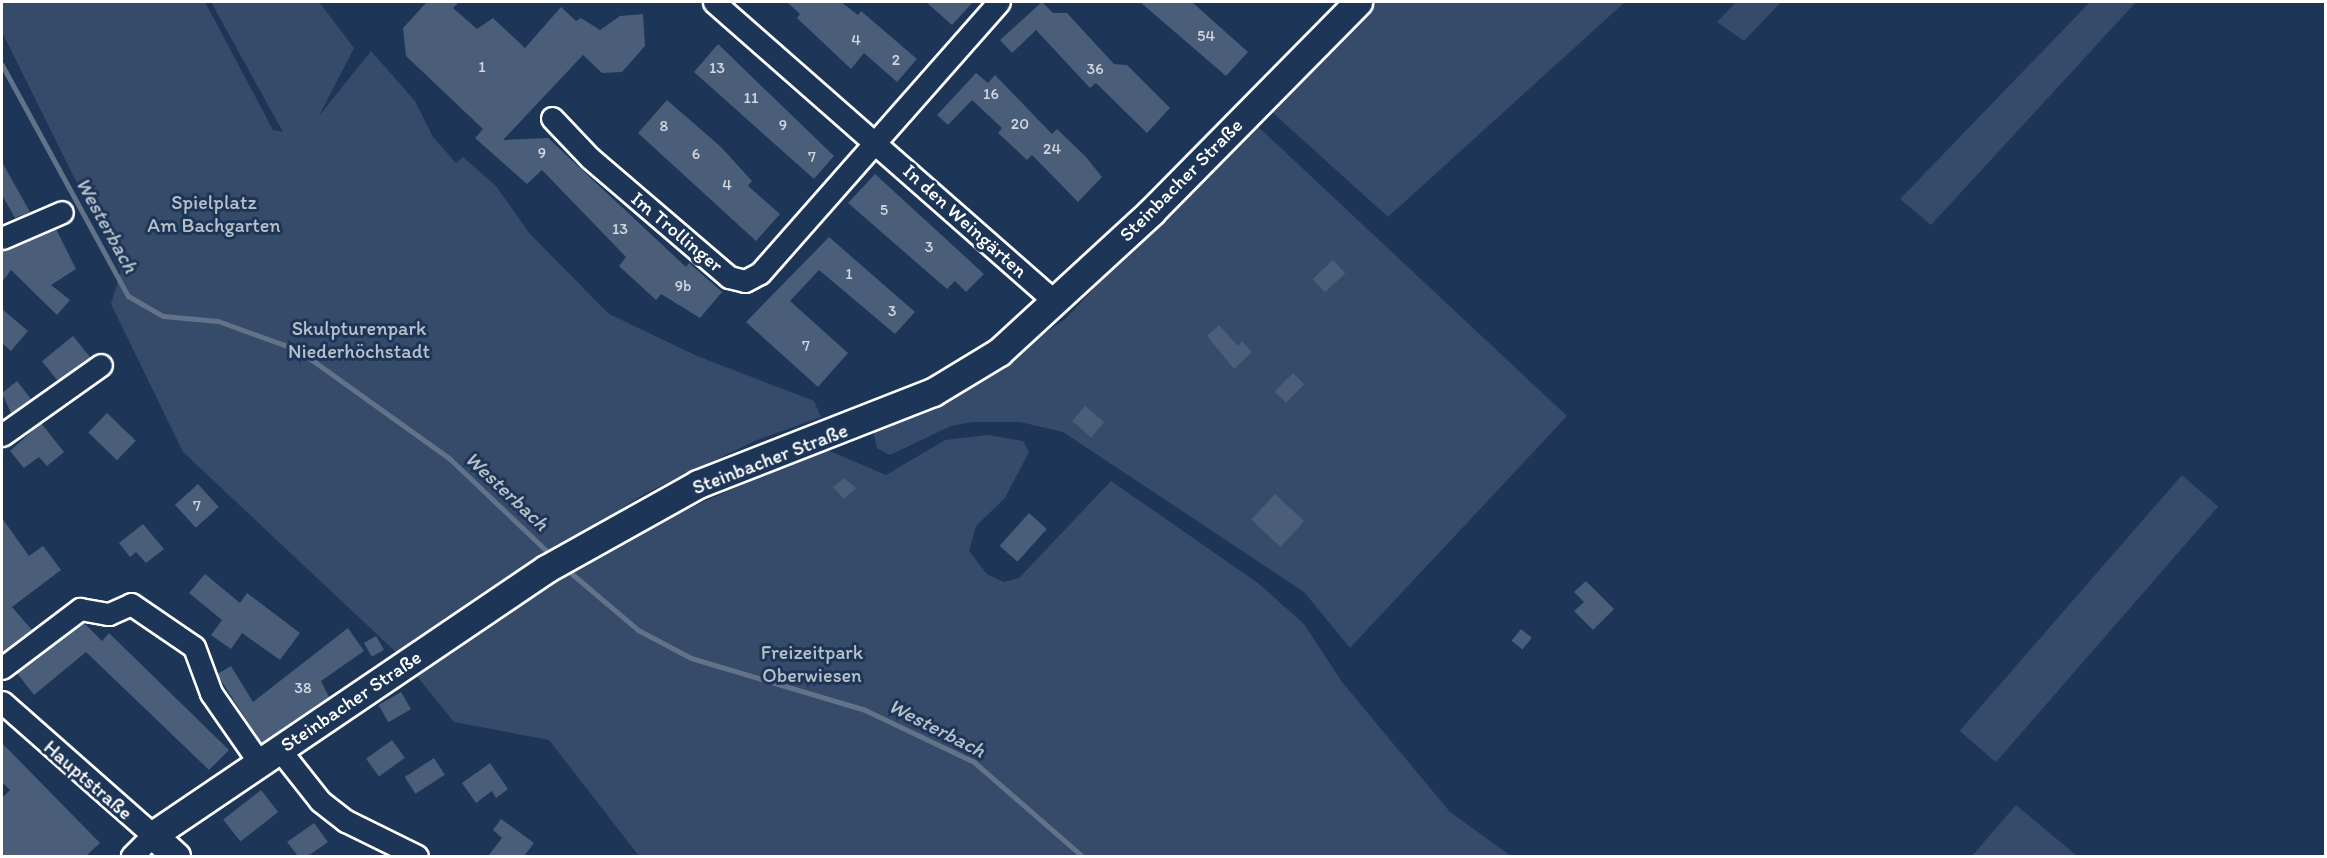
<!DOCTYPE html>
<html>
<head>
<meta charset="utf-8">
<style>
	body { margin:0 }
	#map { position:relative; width:2327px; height:858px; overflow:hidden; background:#1d3557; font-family:Itim,sans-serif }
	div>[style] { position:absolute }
	.green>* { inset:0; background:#364b69; transform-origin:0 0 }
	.stream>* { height:5px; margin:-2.5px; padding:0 2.5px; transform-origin:2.5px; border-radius:2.5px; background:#617289 }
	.building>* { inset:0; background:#4a5d79; transform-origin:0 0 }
	.roads { filter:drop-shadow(2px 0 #fff) drop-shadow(-2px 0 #fff) drop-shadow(0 2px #fff) drop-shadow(0 -2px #fff) }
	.minor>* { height:21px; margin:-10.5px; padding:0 10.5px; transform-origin:10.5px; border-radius:10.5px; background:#1d3557 }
	.major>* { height:27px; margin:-13.5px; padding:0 13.5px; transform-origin:13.5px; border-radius:13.5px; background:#1d3557 }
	span { translate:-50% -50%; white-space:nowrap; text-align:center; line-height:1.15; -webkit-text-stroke:6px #1d3557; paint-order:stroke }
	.number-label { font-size:16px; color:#d2d6de }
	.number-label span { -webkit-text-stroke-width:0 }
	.street-label { font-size:20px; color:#fff }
	.park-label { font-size:20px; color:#b9c0ca }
	.water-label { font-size:21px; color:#b8c0ca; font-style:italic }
	.frame { position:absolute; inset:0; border:3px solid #fff; pointer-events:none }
</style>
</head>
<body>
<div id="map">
	<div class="green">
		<div style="clip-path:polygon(2px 2px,205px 2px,273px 130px,283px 132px,211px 2px,319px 2px,354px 48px,319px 116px,371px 51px,415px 101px,433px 137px,456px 163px,463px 157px,496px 186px,530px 234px,609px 314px,697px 356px,814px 401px,821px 417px,757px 440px,644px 494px,398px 654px,183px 452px,111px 304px,121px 272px,2px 32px)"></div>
		<div style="clip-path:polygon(1367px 2px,1625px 2px,1388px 217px,1272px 112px)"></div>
		<div style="clip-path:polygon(1736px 2px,1781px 2px,1744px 41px,1717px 22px)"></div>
		<div style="clip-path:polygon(2090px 2px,2136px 2px,1931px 225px,1900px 199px)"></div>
		<div style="clip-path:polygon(1252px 121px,1567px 416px,1350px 648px,1304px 592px,1063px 432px,1020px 422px,972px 422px,951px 426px,890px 455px,877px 448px,873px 430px,995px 368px,1065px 319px)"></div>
		<div style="clip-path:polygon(988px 435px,1023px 441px,1029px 452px,1005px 498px,976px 526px,969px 551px,987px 574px,1004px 582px,1019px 578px,1111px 481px,1258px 583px,1304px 624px,1342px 682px,1450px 812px,1511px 856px,639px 856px,549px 740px,454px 722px,415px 674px,474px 636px,468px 630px,600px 547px,825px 449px,886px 475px,945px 440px)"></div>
		<div style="left:2182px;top:475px;width:48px;height:339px;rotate:41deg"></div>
		<div style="clip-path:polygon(2016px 805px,2077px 856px,1972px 856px)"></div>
	</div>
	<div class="stream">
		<div style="left:2px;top:65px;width:263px;rotate:61.4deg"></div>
		<div style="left:128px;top:296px;width:40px;rotate:29.7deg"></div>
		<div style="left:163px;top:316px;width:55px;rotate:5.2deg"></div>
		<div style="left:218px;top:321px;width:85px;rotate:19.9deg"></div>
		<div style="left:298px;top:350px;width:187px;rotate:35.6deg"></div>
		<div style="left:450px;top:459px;width:141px;rotate:43.6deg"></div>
		<div style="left:565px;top:568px;width:96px;rotate:40.3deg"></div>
		<div style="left:638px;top:630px;width:60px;rotate:27.8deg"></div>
		<div style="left:691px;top:658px;width:182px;rotate:16.6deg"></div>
		<div style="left:865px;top:710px;width:121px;rotate:25.5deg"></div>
		<div style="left:974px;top:762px;width:143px;rotate:41deg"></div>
	</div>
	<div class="building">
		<div style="clip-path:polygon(427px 2px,459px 2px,453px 8px,477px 29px,493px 18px,525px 48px,561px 7px,576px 21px,581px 18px,600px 30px,620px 16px,643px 14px,645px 46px,622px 72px,602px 73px,583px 55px,503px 140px,548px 138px,686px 267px,689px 263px,722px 292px,700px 318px,661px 294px,656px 300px,619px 266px,626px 257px,542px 170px,527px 184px,475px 138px,483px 129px,406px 56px,403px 28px)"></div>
		<div style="clip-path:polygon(787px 2px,841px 2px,858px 15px,861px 11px,917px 59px,897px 82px,864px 53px,851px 69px,797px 18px,800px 14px)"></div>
		<div style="clip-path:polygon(926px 2px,973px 2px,952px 25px)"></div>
		<div style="clip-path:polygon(1042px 2px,1053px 13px,1067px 13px,1114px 64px,1127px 65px,1170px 108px,1147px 133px,1096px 83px,1090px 88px,1036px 30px,1012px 53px,1000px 40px)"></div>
		<div style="clip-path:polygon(1140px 2px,1192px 2px,1248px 52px,1226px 76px)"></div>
		<div style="clip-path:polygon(718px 44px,834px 156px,814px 179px,694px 72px)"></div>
		<div style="clip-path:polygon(976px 73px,988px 83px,995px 75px,1052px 134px,1057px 129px,1086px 157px,1102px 177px,1078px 202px,1032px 155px,1027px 160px,998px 133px,1002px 128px,972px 100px,948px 125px,937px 115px)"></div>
		<div style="clip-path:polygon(667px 100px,721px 147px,752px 181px,748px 186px,780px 214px,756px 241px,638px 133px)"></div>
		<div style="clip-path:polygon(2px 162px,30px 212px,15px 218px,2px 195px)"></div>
		<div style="clip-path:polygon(875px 174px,984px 274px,966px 292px,955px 281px,947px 289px,848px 203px)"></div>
		<div style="clip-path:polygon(56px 229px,76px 269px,51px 285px,70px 300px,57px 315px,11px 270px,2px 282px,2px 251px)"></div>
		<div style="clip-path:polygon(829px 237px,915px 312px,895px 334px,819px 270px,790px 301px,848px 353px,818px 387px,746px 322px)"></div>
		<div style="left:1333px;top:260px;width:18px;height:28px;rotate:47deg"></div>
		<div style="clip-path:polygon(2px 309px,28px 331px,11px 351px,2px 343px)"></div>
		<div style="clip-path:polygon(1219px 325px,1238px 346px,1242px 341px,1252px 352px,1234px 369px,1207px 336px)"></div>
		<div style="left:73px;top:336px;width:27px;height:40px;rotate:51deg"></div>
		<div style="left:1293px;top:373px;width:16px;height:26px;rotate:45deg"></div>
		<div style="clip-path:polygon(17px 381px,31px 399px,11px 413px,2px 393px)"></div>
		<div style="left:1085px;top:406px;width:25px;height:20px;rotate:40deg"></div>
		<div style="left:107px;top:413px;width:40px;height:27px;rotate:44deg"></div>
		<div style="clip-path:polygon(41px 423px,64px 452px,47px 466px,39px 457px,24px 468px,10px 451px)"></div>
		<div style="clip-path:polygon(844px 478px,856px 488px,844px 499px,833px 487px)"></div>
		<div style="left:198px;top:484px;width:31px;height:31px;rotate:48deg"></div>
		<div style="left:1275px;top:494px;width:40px;height:35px;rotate:43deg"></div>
		<div style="left:1029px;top:513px;width:24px;height:44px;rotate:42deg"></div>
		<div style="clip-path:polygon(2px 518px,29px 556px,43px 546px,61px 570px,12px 607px,32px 630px,2px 652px)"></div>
		<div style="clip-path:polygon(143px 524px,164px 549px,146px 563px,136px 552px,130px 557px,119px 543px)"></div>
		<div style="clip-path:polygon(205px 574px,240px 603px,247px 593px,300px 633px,280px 660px,242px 633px,231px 649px,211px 635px,222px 620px,189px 593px)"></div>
		<div style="clip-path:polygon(1586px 581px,1614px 609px,1593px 630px,1574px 611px,1584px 602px,1574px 592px)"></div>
		<div style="clip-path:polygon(83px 622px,102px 641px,109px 633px,229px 750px,209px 770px,86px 652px,34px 695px,17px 673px)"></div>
		<div style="clip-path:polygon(348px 628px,364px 651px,321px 681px,329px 697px,261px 743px,217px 674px,231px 666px,253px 702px)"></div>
		<div style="left:1521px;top:629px;width:14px;height:15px;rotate:39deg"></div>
		<div style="left:376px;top:636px;width:16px;height:14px;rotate:60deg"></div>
		<div style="left:401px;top:692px;width:20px;height:26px;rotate:60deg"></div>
		<div style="left:392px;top:740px;width:22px;height:32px;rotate:54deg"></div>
		<div style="clip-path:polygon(2px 743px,100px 843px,86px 856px,2px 856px,2px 798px,10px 790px,2px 782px)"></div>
		<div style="left:434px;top:758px;width:20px;height:35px;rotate:57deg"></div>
		<div style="clip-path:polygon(490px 763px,508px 789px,496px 798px,492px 791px,476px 803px,462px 783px)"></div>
		<div style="left:261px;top:790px;width:28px;height:48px;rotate:52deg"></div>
		<div style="clip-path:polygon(501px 819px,534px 843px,524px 856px,488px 856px,502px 838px,493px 830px)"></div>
		<div style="clip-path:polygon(314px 823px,328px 842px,308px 856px,298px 856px,287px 842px)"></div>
	</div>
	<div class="roads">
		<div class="minor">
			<div style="left:714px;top:2px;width:454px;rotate:41.3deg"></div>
			<div style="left:552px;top:118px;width:55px;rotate:46.5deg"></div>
			<div style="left:590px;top:158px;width:183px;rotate:40.6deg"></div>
			<div style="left:729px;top:277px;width:16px;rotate:14deg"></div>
			<div style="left:745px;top:281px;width:17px;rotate:-28deg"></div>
			<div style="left:760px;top:273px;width:361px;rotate:-48.6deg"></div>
			<div style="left:2px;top:238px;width:65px;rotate:-23.4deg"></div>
			<div style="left:2px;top:435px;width:121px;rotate:-35.3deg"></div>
			<div style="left:2px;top:668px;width:98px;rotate:-37.1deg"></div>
			<div style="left:80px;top:609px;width:29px;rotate:10deg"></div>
			<div style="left:109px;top:614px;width:24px;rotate:-24deg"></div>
			<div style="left:131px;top:604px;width:76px;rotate:34.3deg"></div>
			<div style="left:194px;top:647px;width:49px;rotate:69.7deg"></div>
			<div style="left:211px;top:693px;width:84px;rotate:55.2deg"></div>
			<div style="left:2px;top:702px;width:201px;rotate:41.4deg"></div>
			<div style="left:153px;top:835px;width:30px;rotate:135deg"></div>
			<div style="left:279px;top:749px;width:66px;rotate:51.7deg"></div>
			<div style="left:320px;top:801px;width:33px;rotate:38deg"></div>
			<div style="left:346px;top:821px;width:79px;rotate:26.2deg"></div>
		</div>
		<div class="major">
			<div style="left:176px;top:856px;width:31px;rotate:-138deg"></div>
			<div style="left:153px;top:835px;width:475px;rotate:-34.1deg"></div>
			<div style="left:546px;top:569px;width:174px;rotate:-29.2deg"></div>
			<div style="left:698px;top:484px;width:252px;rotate:-21.4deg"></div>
			<div style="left:933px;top:392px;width:77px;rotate:-31.2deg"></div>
			<div style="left:999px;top:352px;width:207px;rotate:-42.6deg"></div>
			<div style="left:1151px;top:212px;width:295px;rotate:-45.4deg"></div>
		</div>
	</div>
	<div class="number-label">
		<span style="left:1206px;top:36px">54</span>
		<span style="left:856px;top:40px">4</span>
		<span style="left:896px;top:60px">2</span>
		<span style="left:482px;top:67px">1</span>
		<span style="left:717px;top:68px">13</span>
		<span style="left:1095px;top:69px">36</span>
		<span style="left:991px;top:94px">16</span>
		<span style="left:751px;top:98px">11</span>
		<span style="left:1020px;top:124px">20</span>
		<span style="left:783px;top:125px">9</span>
		<span style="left:664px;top:126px">8</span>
		<span style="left:1052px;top:149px">24</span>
		<span style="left:542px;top:153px">9</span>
		<span style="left:696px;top:154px">6</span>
		<span style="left:812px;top:157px">7</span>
		<span style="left:727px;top:185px">4</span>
		<span style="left:884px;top:210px">5</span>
		<span style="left:620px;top:229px">13</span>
		<span style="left:929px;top:247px">3</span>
		<span style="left:849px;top:274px">1</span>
		<span style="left:683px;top:286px">9b</span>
		<span style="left:892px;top:311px">3</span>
		<span style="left:806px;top:346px">7</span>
		<span style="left:197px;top:506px">7</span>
		<span style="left:303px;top:688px">38</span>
	</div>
	<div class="street-label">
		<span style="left:1181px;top:180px;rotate:-45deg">Steinbacher Straße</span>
		<span style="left:965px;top:221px;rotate:42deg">In den Weingärten</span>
		<span style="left:677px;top:232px;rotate:40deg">Im Trollinger</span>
		<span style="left:770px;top:459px;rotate:-21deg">Steinbacher Straße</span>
		<span style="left:351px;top:701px;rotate:-34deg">Steinbacher Straße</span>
		<span style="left:88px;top:780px;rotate:41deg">Hauptstraße</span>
	</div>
	<div class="park-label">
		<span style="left:214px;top:214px">Spielplatz<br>Am Bachgarten</span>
		<span style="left:359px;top:340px">Skulpturenpark<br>Niederhöchstadt</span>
		<span style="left:812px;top:664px">Freizeitpark<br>Oberwiesen</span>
	</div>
	<div class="water-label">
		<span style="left:107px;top:225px;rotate:61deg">Westerbach</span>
		<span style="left:507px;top:491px;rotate:43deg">Westerbach</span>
		<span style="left:937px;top:728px;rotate:27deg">Westerbach</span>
	</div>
	<div class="frame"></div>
</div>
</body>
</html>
